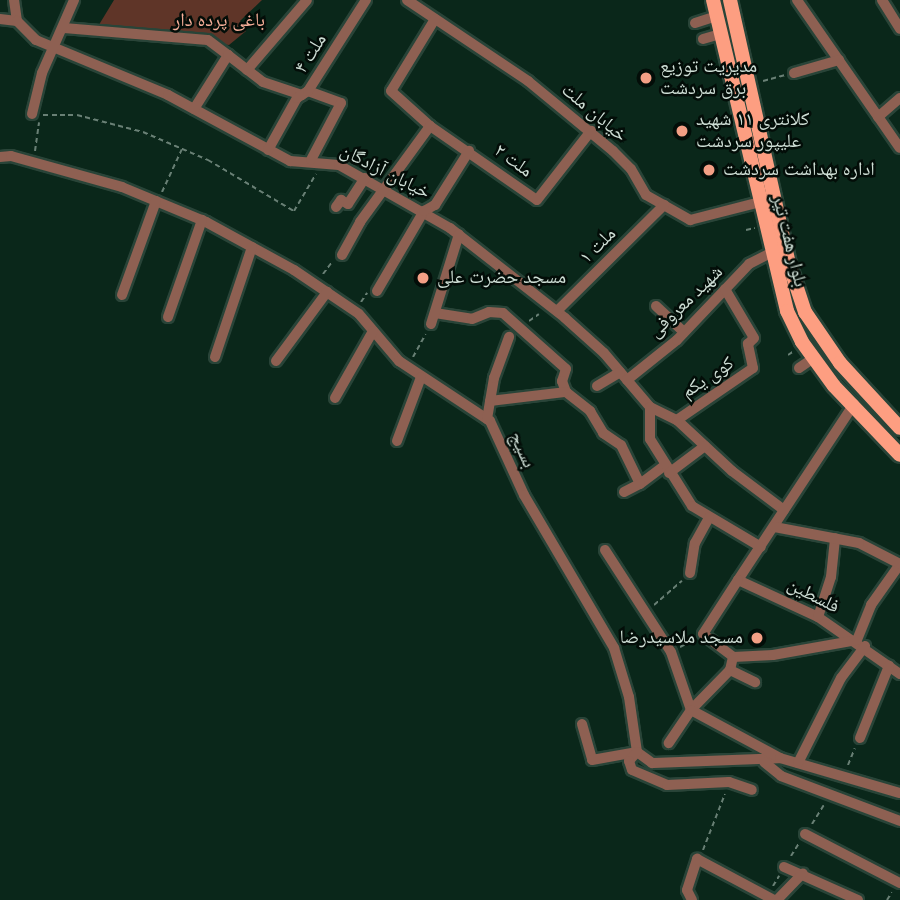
<!DOCTYPE html>
<html>
<head>
<meta charset="utf-8">
<style>
	body { margin:0 }
	#map { position:relative; width:900px; height:900px; overflow:hidden; background:#0a271a; font-family:"Nunito Sans","Noto Naskh Arabic",sans-serif }
	div>[style] { position:absolute }
	.green>* { inset:0; background:#5f3528 }
	.path>* { height:2px; margin-top:-1px; transform-origin:0; background:repeating-linear-gradient(90deg,#698075 0 5px,transparent 0 8.5px) }
	.roads { filter:drop-shadow(2px 0 #294438) drop-shadow(-2px 0 #294438) drop-shadow(0 2px #294438) drop-shadow(0 -2px #294438) }
	.minor>* { height:10px; margin:-5px; padding:0 5px; transform-origin:5px; border-radius:5px; background:#8e6052 }
	.major>* { height:14px; margin:-7px; padding:0 7px; transform-origin:7px; border-radius:7px; background:#fd9e81 }
	.dots>* { width:19px; height:19px; translate:-50% -50%; box-sizing:border-box; border:4px solid #030d08; border-radius:50% }
	span { translate:-50% -50%; white-space:nowrap; text-align:center; line-height:1.15; -webkit-text-stroke:5px #030d08; paint-order:stroke }
	.park-label { font-size:19px; color:#f7af99 }
	.street-label { font-size:19px; color:#ceded5 }
	.poi-label { font-size:19px; color:#ceded5 }
	.left { translate:0 -50%; text-align:left }
	.right { translate:-100% -50%; text-align:right }
</style>
</head>
<body>
<div id="map">
	<div class="green">
		<div style="clip-path:polygon(114px 0,262px 0,240px 21px,246px 31px,229px 45px,97px 28px)"></div>
	</div>
	<div class="path">
		<div style="left:763px;top:81px;width:23px;rotate:-15deg"></div>
		<div style="left:43px;top:115px;width:34px"></div>
		<div style="left:77px;top:115px;width:68px;rotate:14.4deg"></div>
		<div style="left:143px;top:132px;width:71px;rotate:23.3deg"></div>
		<div style="left:208px;top:160px;width:100px;rotate:30.7deg"></div>
		<div style="left:294px;top:211px;width:43px;rotate:-59.3deg"></div>
		<div style="left:35px;top:151px;width:29px;rotate:-82deg"></div>
		<div style="left:162px;top:192px;width:47px;rotate:-65.1deg"></div>
		<div style="left:746px;top:230px;width:9px;rotate:-13deg"></div>
		<div style="left:323px;top:274px;width:15px;rotate:-53deg"></div>
		<div style="left:361px;top:302px;width:11px;rotate:-56deg"></div>
		<div style="left:529px;top:321px;width:12px;rotate:-35deg"></div>
		<div style="left:788px;top:355px;width:7px;rotate:-34deg"></div>
		<div style="left:413px;top:357px;width:26px;rotate:-61deg"></div>
		<div style="left:654px;top:605px;width:37px;rotate:-41deg"></div>
		<div style="left:680px;top:647px;width:15px;rotate:-28deg"></div>
		<div style="left:848px;top:765px;width:18px;rotate:-68deg"></div>
		<div style="left:812px;top:824px;width:22px;rotate:-58deg"></div>
		<div style="left:703px;top:850px;width:60px;rotate:-68.6deg"></div>
		<div style="left:791px;top:856px;width:15px;rotate:-58deg"></div>
		<div style="left:773px;top:886px;width:12px;rotate:-59deg"></div>
		<div style="left:887px;top:900px;width:9px;rotate:-58deg"></div>
	</div>
	<div class="roads">
		<div class="minor">
			<div style="left:14px;top:0;width:21px;rotate:82deg"></div>
			<div style="left:407px;top:0;width:146px;rotate:33.8deg"></div>
			<div style="left:528px;top:81px;width:110px;rotate:39.5deg"></div>
			<div style="left:613px;top:151px;width:25px;rotate:45deg"></div>
			<div style="left:631px;top:169px;width:30px;rotate:60deg"></div>
			<div style="left:646px;top:195px;width:51px;rotate:29.6deg"></div>
			<div style="left:690px;top:220px;width:72px;rotate:-14.4deg"></div>
			<div style="left:797px;top:0;width:180px;rotate:55.2deg"></div>
			<div style="left:882px;top:0;width:34px;rotate:58deg"></div>
			<div style="left:0;top:19px;width:17px;rotate:7deg"></div>
			<div style="left:435px;top:19px;width:84px;rotate:121.4deg"></div>
			<div style="left:391px;top:91px;width:52px;rotate:41.9deg"></div>
			<div style="left:430px;top:126px;width:130px;rotate:34.7deg"></div>
			<div style="left:537px;top:200px;width:88px;rotate:-52deg"></div>
			<div style="left:17px;top:21px;width:27px;rotate:45deg"></div>
			<div style="left:36px;top:40px;width:143px;rotate:22.6deg"></div>
			<div style="left:168px;top:95px;width:139px;rotate:28.4deg"></div>
			<div style="left:290px;top:161px;width:49px;rotate:4.7deg"></div>
			<div style="left:339px;top:165px;width:128px;rotate:29.6deg"></div>
			<div style="left:450px;top:228px;width:146px;rotate:38deg"></div>
			<div style="left:565px;top:318px;width:52px;rotate:41.9deg"></div>
			<div style="left:604px;top:353px;width:71px;rotate:49.6deg"></div>
			<div style="left:650px;top:407px;width:30px;rotate:26deg"></div>
			<div style="left:677px;top:420px;width:75px;rotate:42.8deg"></div>
			<div style="left:732px;top:471px;width:65px;rotate:36.9deg"></div>
			<div style="left:695px;top:23px;width:22px;rotate:-18deg"></div>
			<div style="left:64px;top:28px;width:144px;rotate:4.8deg"></div>
			<div style="left:208px;top:40px;width:25px;rotate:37deg"></div>
			<div style="left:703px;top:39px;width:19px;rotate:-16deg"></div>
			<div style="left:247px;top:70px;width:92px;rotate:-49.4deg"></div>
			<div style="left:794px;top:73px;width:47px;rotate:-16.1deg"></div>
			<div style="left:308px;top:91px;width:35px;rotate:20deg"></div>
			<div style="left:341px;top:103px;width:64px;rotate:117.8deg"></div>
			<div style="left:194px;top:109px;width:64px;rotate:-57.8deg"></div>
			<div style="left:228px;top:55px;width:44px;rotate:37.6deg"></div>
			<div style="left:263px;top:82px;width:41px;rotate:18.4deg"></div>
			<div style="left:32px;top:114px;width:42px;rotate:-76.3deg"></div>
			<div style="left:42px;top:73px;width:80px;rotate:-66.3deg"></div>
			<div style="left:878px;top:117px;width:29px;rotate:-41deg"></div>
			<div style="left:268px;top:150px;width:60px;rotate:-60.9deg"></div>
			<div style="left:297px;top:98px;width:13px;rotate:-32deg"></div>
			<div style="left:308px;top:91px;width:108px;rotate:-57.5deg"></div>
			<div style="left:0;top:157px;width:11px;rotate:-5deg"></div>
			<div style="left:11px;top:156px;width:115px;rotate:15.6deg"></div>
			<div style="left:122px;top:187px;width:91px;rotate:22.6deg"></div>
			<div style="left:206px;top:222px;width:100px;rotate:28.6deg"></div>
			<div style="left:294px;top:270px;width:78px;rotate:34.1deg"></div>
			<div style="left:359px;top:314px;width:62px;rotate:49.6deg"></div>
			<div style="left:399px;top:361px;width:109px;rotate:33.4deg"></div>
			<div style="left:490px;top:421px;width:81px;rotate:65.3deg"></div>
			<div style="left:524px;top:495px;width:178px;rotate:59.5deg"></div>
			<div style="left:614px;top:648px;width:51px;rotate:73deg"></div>
			<div style="left:629px;top:697px;width:56px;rotate:81.7deg"></div>
			<div style="left:637px;top:752px;width:19px;rotate:36deg"></div>
			<div style="left:652px;top:763px;width:128px;rotate:-2.2deg"></div>
			<div style="left:336px;top:207px;width:9px;rotate:-54deg"></div>
			<div style="left:341px;top:200px;width:8px;rotate:30deg"></div>
			<div style="left:348px;top:204px;width:31px;rotate:-57deg"></div>
			<div style="left:342px;top:255px;width:38px;rotate:-61deg"></div>
			<div style="left:360px;top:222px;width:119px;rotate:-53.9deg"></div>
			<div style="left:377px;top:291px;width:93px;rotate:-59.6deg"></div>
			<div style="left:424px;top:211px;width:13px;rotate:-29deg"></div>
			<div style="left:435px;top:205px;width:64px;rotate:-57.8deg"></div>
			<div style="left:122px;top:295px;width:100px;rotate:-70.1deg"></div>
			<div style="left:656px;top:306px;width:37px;rotate:43deg"></div>
			<div style="left:557px;top:311px;width:151px;rotate:-44.7deg"></div>
			<div style="left:435px;top:313px;width:37px;rotate:9deg"></div>
			<div style="left:472px;top:319px;width:18px;rotate:-22deg"></div>
			<div style="left:489px;top:312px;width:14px;rotate:4deg"></div>
			<div style="left:503px;top:313px;width:84px;rotate:41.6deg"></div>
			<div style="left:566px;top:369px;width:13px;rotate:108deg"></div>
			<div style="left:562px;top:381px;width:12px;rotate:70deg"></div>
			<div style="left:566px;top:392px;width:31px;rotate:38deg"></div>
			<div style="left:590px;top:411px;width:26px;rotate:59deg"></div>
			<div style="left:603px;top:433px;width:22px;rotate:34deg"></div>
			<div style="left:621px;top:445px;width:43px;rotate:64deg"></div>
			<div style="left:640px;top:484px;width:30px;rotate:-37deg"></div>
			<div style="left:168px;top:317px;width:103px;rotate:-70.7deg"></div>
			<div style="left:431px;top:324px;width:94px;rotate:-72.7deg"></div>
			<div style="left:215px;top:357px;width:116px;rotate:-71.4deg"></div>
			<div style="left:276px;top:361px;width:86px;rotate:-53.5deg"></div>
			<div style="left:799px;top:368px;width:18px;rotate:-34deg"></div>
			<div style="left:627px;top:380px;width:64px;rotate:-38.7deg"></div>
			<div style="left:677px;top:340px;width:105px;rotate:-46.5deg"></div>
			<div style="left:749px;top:264px;width:25px;rotate:-27deg"></div>
			<div style="left:597px;top:386px;width:27px;rotate:-31deg"></div>
			<div style="left:335px;top:398px;width:77px;rotate:-60.4deg"></div>
			<div style="left:490px;top:401px;width:77px;rotate:-6.8deg"></div>
			<div style="left:854px;top:404px;width:211px;rotate:123.4deg"></div>
			<div style="left:738px;top:580px;width:88px;rotate:24.8deg"></div>
			<div style="left:818px;top:617px;width:100px;rotate:34.8deg"></div>
			<div style="left:650px;top:407px;width:32px;rotate:90deg"></div>
			<div style="left:650px;top:439px;width:79px;rotate:57.9deg"></div>
			<div style="left:692px;top:506px;width:80px;rotate:30.7deg"></div>
			<div style="left:487px;top:419px;width:42px;rotate:-80.3deg"></div>
			<div style="left:494px;top:378px;width:44px;rotate:-69.9deg"></div>
			<div style="left:677px;top:420px;width:92px;rotate:-34.4deg"></div>
			<div style="left:753px;top:368px;width:25px;rotate:-102deg"></div>
			<div style="left:748px;top:344px;width:8px;rotate:-45deg"></div>
			<div style="left:754px;top:338px;width:57px;rotate:-120.6deg"></div>
			<div style="left:397px;top:441px;width:68px;rotate:-69.4deg"></div>
			<div style="left:669px;top:473px;width:45px;rotate:-36.9deg"></div>
			<div style="left:624px;top:492px;width:18px;rotate:-27deg"></div>
			<div style="left:605px;top:550px;width:121px;rotate:57.1deg"></div>
			<div style="left:671px;top:652px;width:61px;rotate:71deg"></div>
			<div style="left:691px;top:710px;width:40px;rotate:124deg"></div>
			<div style="left:690px;top:573px;width:30px;rotate:-81deg"></div>
			<div style="left:695px;top:543px;width:29px;rotate:-61deg"></div>
			<div style="left:738px;top:580px;width:64px;rotate:122.9deg"></div>
			<div style="left:703px;top:634px;width:38px;rotate:37deg"></div>
			<div style="left:733px;top:657px;width:13px;rotate:103deg"></div>
			<div style="left:730px;top:670px;width:56px;rotate:134.3deg"></div>
			<div style="left:691px;top:710px;width:101px;rotate:28.3deg"></div>
			<div style="left:780px;top:758px;width:125px;rotate:16.3deg"></div>
			<div style="left:818px;top:617px;width:42px;rotate:-72deg"></div>
			<div style="left:831px;top:577px;width:39px;rotate:-84deg"></div>
			<div style="left:733px;top:657px;width:40px;rotate:-2.9deg"></div>
			<div style="left:773px;top:655px;width:85px;rotate:-10.1deg"></div>
			<div style="left:857px;top:640px;width:38px;rotate:-68deg"></div>
			<div style="left:871px;top:605px;width:50px;rotate:-54.7deg"></div>
			<div style="left:900px;top:564px;width:46px;rotate:-152.9deg"></div>
			<div style="left:859px;top:543px;width:86px;rotate:-169.3deg"></div>
			<div style="left:730px;top:670px;width:28px;rotate:26deg"></div>
			<div style="left:582px;top:724px;width:37px;rotate:74deg"></div>
			<div style="left:592px;top:760px;width:46px;rotate:-10.1deg"></div>
			<div style="left:860px;top:738px;width:78px;rotate:-68.1deg"></div>
			<div style="left:637px;top:752px;width:12px;rotate:132deg"></div>
			<div style="left:629px;top:761px;width:9px;rotate:72deg"></div>
			<div style="left:632px;top:770px;width:38px;rotate:23deg"></div>
			<div style="left:667px;top:785px;width:62px;rotate:-2.8deg"></div>
			<div style="left:729px;top:782px;width:24px;rotate:19deg"></div>
			<div style="left:764px;top:762px;width:22px;rotate:39deg"></div>
			<div style="left:781px;top:776px;width:127px;rotate:20.7deg"></div>
			<div style="left:798px;top:763px;width:95px;rotate:-63.2deg"></div>
			<div style="left:841px;top:678px;width:40px;rotate:-53deg"></div>
			<div style="left:805px;top:834px;width:107px;rotate:27.3deg"></div>
			<div style="left:784px;top:867px;width:81px;rotate:24deg"></div>
			<div style="left:692px;top:900px;width:11px;rotate:-117deg"></div>
			<div style="left:687px;top:890px;width:33px;rotate:-72deg"></div>
			<div style="left:697px;top:859px;width:87px;rotate:28deg"></div>
			<div style="left:777px;top:900px;width:37px;rotate:-46deg"></div>
		</div>
		<div class="major">
			<div style="left:713px;top:0;width:320px;rotate:76.6deg"></div>
			<div style="left:787px;top:311px;width:34px;rotate:64deg"></div>
			<div style="left:802px;top:342px;width:54px;rotate:54deg"></div>
			<div style="left:834px;top:386px;width:95px;rotate:46.3deg"></div>
			<div style="left:730px;top:0;width:271px;rotate:77.4deg"></div>
			<div style="left:789px;top:264px;width:51px;rotate:71.6deg"></div>
			<div style="left:805px;top:312px;width:62px;rotate:55.5deg"></div>
			<div style="left:840px;top:363px;width:88px;rotate:47.3deg"></div>
		</div>
	</div>
	<div class="dots">
		<div style="left:646px;top:78px;background:#f39f85"></div>
		<div style="left:682px;top:131px;background:#f39f85"></div>
		<div style="left:709px;top:170px;background:#f39f85"></div>
		<div style="left:423px;top:278px;background:#f39f85"></div>
		<div style="left:757px;top:638px;background:#f39f85"></div>
	</div>
	<div class="park-label">
		<span style="left:219px;top:21px">باغی پرده دار</span>
	</div>
	<div class="street-label">
		<span style="left:311px;top:54px;rotate:-58deg">ملت ۴</span>
		<span style="left:594px;top:113px;rotate:40deg">خیابان ملت</span>
		<span style="left:513px;top:161px;rotate:36deg">ملت ۲</span>
		<span style="left:385px;top:172px;rotate:27deg">خیابان آزادگان</span>
		<span style="left:789px;top:241px;rotate:76deg">بلوار هفت تیر</span>
		<span style="left:598px;top:246px;rotate:-45deg">ملت ۱</span>
		<span style="left:686px;top:302px;rotate:-44deg">شهید معروفی</span>
		<span style="left:708px;top:378px;rotate:-34deg">کوی یکم</span>
		<span style="left:522px;top:450px;rotate:66deg">بسیج</span>
		<span style="left:813px;top:596px;rotate:27deg">فلسطین</span>
	</div>
	<div class="poi-label">
		<span class="left" style="left:660px;top:78px">مدیریت توزیع<br>برق سردشت</span>
		<span class="left" style="left:696px;top:131px">کلانتری ۱۱ شهید<br>علیپور سردشت</span>
		<span class="left" style="left:723px;top:170px">اداره بهداشت سردشت</span>
		<span class="left" style="left:437px;top:278px">مسجد حضرت علی</span>
		<span class="right" style="left:743px;top:638px">مسجد ملاسیدرضا</span>
	</div>
</div>
</body>
</html>
